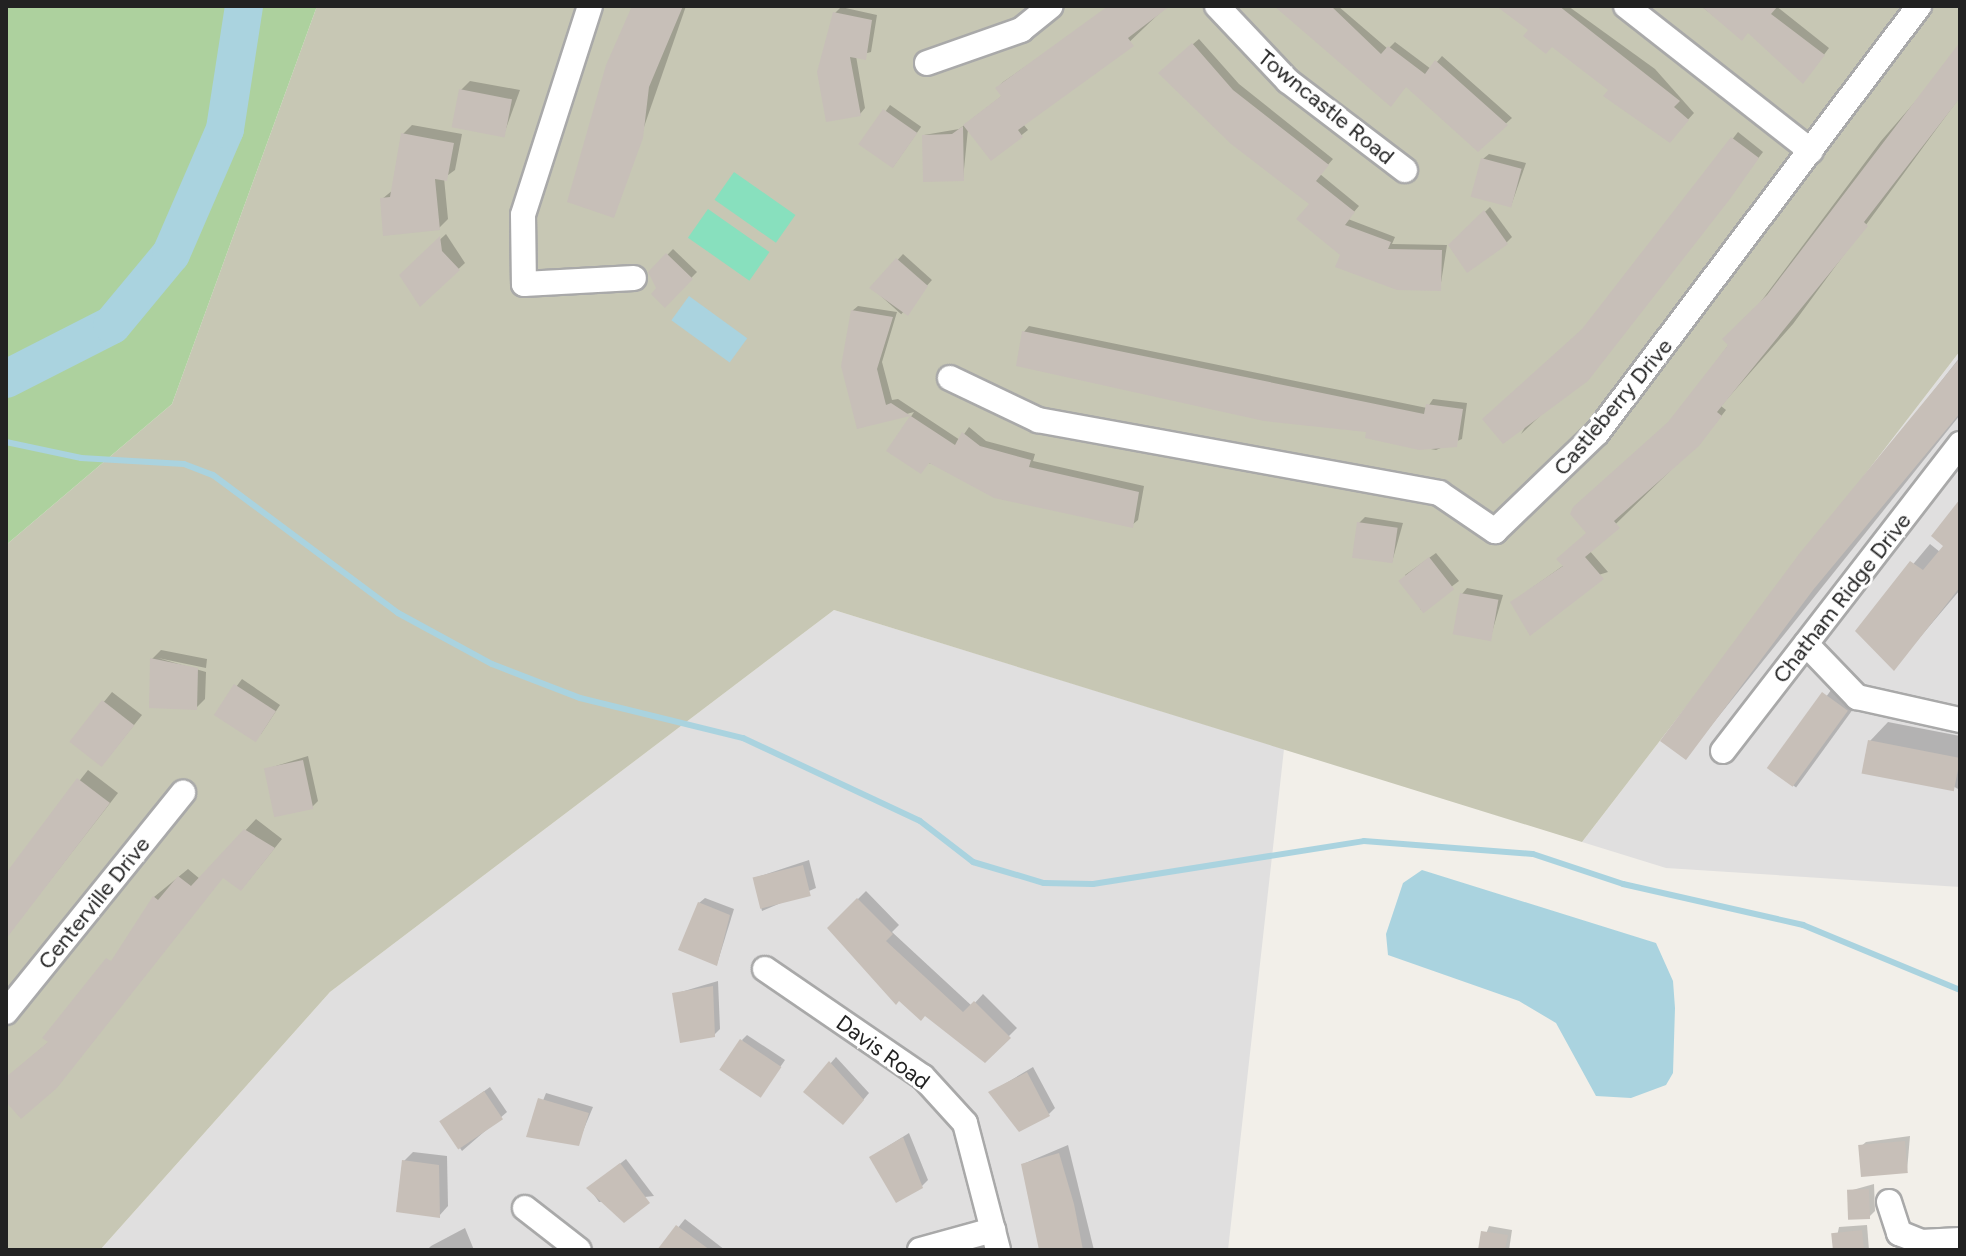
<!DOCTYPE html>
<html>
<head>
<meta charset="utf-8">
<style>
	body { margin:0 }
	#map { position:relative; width:1966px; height:1256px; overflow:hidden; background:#f2efe9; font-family:Figtree,sans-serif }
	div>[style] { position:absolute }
	.residential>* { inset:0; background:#e0dfdf }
	.construction>* { inset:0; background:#c7c7b4 }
	.forest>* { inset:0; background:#add19e }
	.pitch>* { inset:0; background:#88e0be; transform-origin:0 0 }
	.water>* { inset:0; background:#aad3df; transform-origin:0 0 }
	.shadow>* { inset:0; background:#0003; transform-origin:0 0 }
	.stream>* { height:6px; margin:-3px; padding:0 3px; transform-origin:3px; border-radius:3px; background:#aad3df }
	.river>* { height:38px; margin:-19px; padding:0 19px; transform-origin:19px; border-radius:19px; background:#aad3df }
	.building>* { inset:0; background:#c7bfb8; transform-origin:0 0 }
	.roads { filter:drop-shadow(2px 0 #a9a9a9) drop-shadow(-2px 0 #a9a9a9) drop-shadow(0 2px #a9a9a9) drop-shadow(0 -2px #a9a9a9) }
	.minor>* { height:24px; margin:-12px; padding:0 12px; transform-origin:12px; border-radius:12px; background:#fff }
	span { translate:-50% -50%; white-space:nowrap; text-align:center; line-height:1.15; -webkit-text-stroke:6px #fff; paint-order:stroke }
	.street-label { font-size:22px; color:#222 }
	.frame { position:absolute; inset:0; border:8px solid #222; pointer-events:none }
</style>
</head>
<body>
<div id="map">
	<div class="residential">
		<div style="clip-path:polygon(1960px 351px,1960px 887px,1666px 868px,1582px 842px)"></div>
		<div style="clip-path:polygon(834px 610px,1284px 749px,1228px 1250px,100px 1250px,330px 992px)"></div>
	</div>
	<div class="construction">
		<div style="clip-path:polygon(317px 6px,1960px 6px,1960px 351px,1582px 842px,834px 610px,330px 992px,100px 1250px,6px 1250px,6px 545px,172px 404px)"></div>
	</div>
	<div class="forest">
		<div style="clip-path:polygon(6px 6px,317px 6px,172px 404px,6px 545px)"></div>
	</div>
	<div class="pitch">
		<div style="left:734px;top:172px;width:75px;height:34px;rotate:35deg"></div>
		<div style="left:708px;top:209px;width:75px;height:35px;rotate:35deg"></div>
	</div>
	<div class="water">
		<div style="left:689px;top:296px;width:72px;height:30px;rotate:36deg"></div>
		<div style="clip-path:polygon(1422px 870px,1656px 943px,1673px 981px,1675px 1008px,1673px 1073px,1666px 1085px,1631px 1098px,1596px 1096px,1556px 1023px,1519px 1001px,1388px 955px,1386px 934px,1403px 883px)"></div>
	</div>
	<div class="shadow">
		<div style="clip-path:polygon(633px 6px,686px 6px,613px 216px)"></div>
		<div style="clip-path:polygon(1114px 6px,1167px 6px,1101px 69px,1023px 124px,1028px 130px,991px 159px,968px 129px,963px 179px,924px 135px,959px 129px,1003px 95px,997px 88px,1003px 82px)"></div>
		<div style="clip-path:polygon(1277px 6px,1338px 6px,1388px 49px,1395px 42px,1431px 69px,1442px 56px,1512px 118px,1478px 149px,1407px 85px,1391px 104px)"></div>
		<div style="clip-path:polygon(1498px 6px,1568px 6px,1655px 69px,1694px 113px,1675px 134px)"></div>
		<div style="clip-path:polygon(1701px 6px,1776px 6px,1829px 48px,1808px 76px,1749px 31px,1742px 38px)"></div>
		<div style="clip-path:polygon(841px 7px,877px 15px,871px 52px,856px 56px,865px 108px,860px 114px,835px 13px)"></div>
		<div style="clip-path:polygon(1199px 39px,1239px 84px,1333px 159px,1320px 174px,1359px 206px,1348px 219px,1395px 237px,1392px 244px,1447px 245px,1440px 289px,1342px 254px,1311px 204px,1166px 67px)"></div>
		<div style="clip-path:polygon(1960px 50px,1960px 97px,1793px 324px,1721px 406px,1726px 410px,1704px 438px,1589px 550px,1608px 572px,1512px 602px,1564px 565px,1881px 141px)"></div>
		<div style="clip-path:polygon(470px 81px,520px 90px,504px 134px,461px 90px)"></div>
		<div style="left:890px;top:105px;width:38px;height:49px;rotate:35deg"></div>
		<div style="clip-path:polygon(412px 125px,462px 134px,455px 170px,444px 178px,448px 219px,439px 228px,382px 199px,393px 190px,403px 134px)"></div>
		<div style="clip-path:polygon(1738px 132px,1763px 152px,1616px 343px,1521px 434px,1586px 328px)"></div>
		<div style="clip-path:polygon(1489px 154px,1526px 163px,1511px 206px,1483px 159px)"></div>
		<div style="clip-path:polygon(1490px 207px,1512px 237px,1506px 243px,1450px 246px)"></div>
		<div style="clip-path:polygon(446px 234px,465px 263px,420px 304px,402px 275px)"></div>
		<div style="clip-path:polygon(673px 249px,697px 272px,665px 305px,650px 273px)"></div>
		<div style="left:903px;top:254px;width:39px;height:46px;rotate:42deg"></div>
		<div style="clip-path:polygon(858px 306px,897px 312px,882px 362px,892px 400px,898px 399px,960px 440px,969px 427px,986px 441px,1035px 454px,1033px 461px,1144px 486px,1138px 520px,1132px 525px,889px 451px,914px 412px,858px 427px,852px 311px)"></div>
		<div style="clip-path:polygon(1029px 326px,1427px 408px,1433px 399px,1467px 403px,1462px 439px,1436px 450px,1367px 437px,1368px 430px,1024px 332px)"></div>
		<div style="clip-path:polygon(1960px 357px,1960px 415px,1686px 757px,1662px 740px)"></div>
		<div style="clip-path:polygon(1960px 502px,1960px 590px,1894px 668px,1858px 630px,1930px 544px,1940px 552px,1946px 545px)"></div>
		<div style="clip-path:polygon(1365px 517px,1403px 523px,1392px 562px,1359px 523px)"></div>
		<div style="clip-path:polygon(1436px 553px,1459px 581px,1421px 610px,1405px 575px)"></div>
		<div style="clip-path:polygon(1467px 588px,1503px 595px,1490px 639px,1462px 594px)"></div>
		<div style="clip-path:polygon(161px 650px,207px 659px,206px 668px,158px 658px,206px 672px,205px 699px,196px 708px,152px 659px)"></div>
		<div style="left:1842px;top:675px;width:29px;height:118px;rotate:36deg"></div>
		<div style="clip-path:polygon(242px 679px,280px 705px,261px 734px,216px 714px)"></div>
		<div style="clip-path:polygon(112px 692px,142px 715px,110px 755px,72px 741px)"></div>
		<div style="clip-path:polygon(1888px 722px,1960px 736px,1960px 790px,1870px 741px)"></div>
		<div style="clip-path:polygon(308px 756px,318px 801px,312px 807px,266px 769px)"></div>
		<div style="clip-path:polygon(88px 770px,118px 793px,6px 937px,6px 874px)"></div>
		<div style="clip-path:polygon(256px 819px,282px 839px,249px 880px,224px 876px,6px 1099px,6px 1078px,50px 1041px,45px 1037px,119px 953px,154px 897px,188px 869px,200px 879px)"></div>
		<div style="clip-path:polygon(809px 860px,816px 888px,762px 911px,754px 878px)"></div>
		<div style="clip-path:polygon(866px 891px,899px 925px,892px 932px,972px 1006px,983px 994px,1017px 1028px,985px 1060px,829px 928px)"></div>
		<div style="clip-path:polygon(705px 898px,734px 909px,717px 964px,699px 903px)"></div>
		<div style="clip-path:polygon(718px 981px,720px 1029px,714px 1035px,674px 994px)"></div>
		<div style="clip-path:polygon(747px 1035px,785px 1060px,765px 1089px,742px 1040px)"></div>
		<div style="clip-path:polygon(836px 1057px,869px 1093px,849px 1117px,806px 1092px)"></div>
		<div style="clip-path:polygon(1033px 1067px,1055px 1108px,1049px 1114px,991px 1092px)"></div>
		<div style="clip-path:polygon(490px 1087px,507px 1112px,462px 1151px,442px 1121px)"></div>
		<div style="clip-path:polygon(546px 1093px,593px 1107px,578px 1143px,529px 1136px)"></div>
		<div style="clip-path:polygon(909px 1133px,928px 1180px,922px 1186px,871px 1157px)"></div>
		<div style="clip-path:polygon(1910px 1136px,1907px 1171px,1860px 1147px,1866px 1142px)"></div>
		<div style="clip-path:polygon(1068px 1145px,1094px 1250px,1042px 1250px,1023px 1164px)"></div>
		<div style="clip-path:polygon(413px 1152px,447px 1156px,448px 1206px,439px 1216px,404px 1161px)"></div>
		<div style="clip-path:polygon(626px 1159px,654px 1196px,599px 1202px,589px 1188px)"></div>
		<div style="clip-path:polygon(1874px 1184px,1875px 1211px,1869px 1217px,1849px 1191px)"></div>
		<div style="clip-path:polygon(685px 1219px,725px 1250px,660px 1250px)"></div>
		<div style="clip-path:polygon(1867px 1225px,1869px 1250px,1834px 1250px,1839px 1227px)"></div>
		<div style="clip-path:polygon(1489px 1226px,1512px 1230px,1509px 1250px,1480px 1250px)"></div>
		<div style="clip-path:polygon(465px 1228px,474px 1250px,427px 1250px,431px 1246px)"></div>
	</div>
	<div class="stream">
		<div style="left:6px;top:442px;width:77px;rotate:12deg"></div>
		<div style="left:81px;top:458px;width:103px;rotate:3.3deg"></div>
		<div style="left:184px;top:464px;width:31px;rotate:21deg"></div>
		<div style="left:213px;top:475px;width:231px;rotate:36.7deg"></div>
		<div style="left:398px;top:613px;width:107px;rotate:28.5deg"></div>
		<div style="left:492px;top:664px;width:94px;rotate:21.1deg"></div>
		<div style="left:580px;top:698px;width:168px;rotate:13.8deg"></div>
		<div style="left:743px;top:738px;width:195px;rotate:25.1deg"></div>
		<div style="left:920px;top:821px;width:67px;rotate:37.7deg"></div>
		<div style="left:973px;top:862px;width:74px;rotate:16.5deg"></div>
		<div style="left:1044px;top:883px;width:49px;rotate:1.2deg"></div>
		<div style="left:1093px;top:884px;width:274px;rotate:-9deg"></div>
		<div style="left:1364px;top:841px;width:169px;rotate:4.4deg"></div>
		<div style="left:1533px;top:854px;width:95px;rotate:18.4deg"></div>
		<div style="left:1623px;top:884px;width:185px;rotate:12.8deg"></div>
		<div style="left:1803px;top:925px;width:170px;rotate:22.5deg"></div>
	</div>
	<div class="river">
		<div style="left:6px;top:379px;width:119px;rotate:-27deg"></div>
		<div style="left:112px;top:325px;width:92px;rotate:-50.3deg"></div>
		<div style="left:171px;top:254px;width:136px;rotate:-66.6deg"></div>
		<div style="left:225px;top:129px;width:124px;rotate:-81.2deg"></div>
	</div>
	<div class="building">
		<div style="clip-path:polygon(632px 6px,683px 6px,649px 87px,643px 138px,614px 218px,567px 202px,606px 65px)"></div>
		<div style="clip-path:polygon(1108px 6px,1170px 6px,1128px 38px,1134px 46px,1018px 130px,1023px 137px,991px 161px,963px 125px,1001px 96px,995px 88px)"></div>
		<div style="clip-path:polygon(1274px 6px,1331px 6px,1381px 54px,1388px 46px,1425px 74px,1435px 60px,1508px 125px,1478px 152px,1406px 87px,1391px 107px)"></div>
		<div style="clip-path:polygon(1496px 6px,1559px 6px,1680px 101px,1674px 107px,1689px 120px,1670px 143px,1603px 96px,1608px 90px,1552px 47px,1546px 54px,1523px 36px,1528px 30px)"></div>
		<div style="clip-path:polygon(1701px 6px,1778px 6px,1771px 14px,1825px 55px,1803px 84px,1748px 33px,1742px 41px)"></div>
		<div style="clip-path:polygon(833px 12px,872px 20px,866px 60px,850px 57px,861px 116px,826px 122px,817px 72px)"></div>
		<div style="clip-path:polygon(1960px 42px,1960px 98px,1864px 222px,1868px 226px,1717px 412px,1722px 416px,1699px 446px,1614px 521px,1620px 528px,1585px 557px,1604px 579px,1530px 636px,1510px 602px,1563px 566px,1556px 559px,1586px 533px,1570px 514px,1573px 507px,1668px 422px,1728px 345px,1722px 339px,1767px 295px)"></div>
		<div style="clip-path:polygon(1192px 43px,1233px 90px,1329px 165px,1316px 181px,1355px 212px,1345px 225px,1391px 242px,1388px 249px,1442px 250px,1441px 291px,1397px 290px,1335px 267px,1340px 255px,1296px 219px,1309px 204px,1231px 144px,1158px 73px)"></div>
		<div style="left:459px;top:89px;width:54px;height:39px;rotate:11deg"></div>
		<div style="left:883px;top:109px;width:42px;height:43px;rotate:35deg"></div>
		<div style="clip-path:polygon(963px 126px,964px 181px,923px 182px,922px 135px,952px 134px)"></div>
		<div style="clip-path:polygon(401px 133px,454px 143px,447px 181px,435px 179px,440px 230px,383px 236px,380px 198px,390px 197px)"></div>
		<div style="clip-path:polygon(1731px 137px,1759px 158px,1730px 199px,1588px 381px,1503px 444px,1482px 419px,1582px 329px)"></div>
		<div style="left:1481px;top:158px;width:42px;height:40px;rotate:15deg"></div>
		<div style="clip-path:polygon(1484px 210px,1508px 244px,1467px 273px,1448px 245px)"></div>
		<div style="clip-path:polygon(440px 236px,442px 251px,460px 270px,420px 307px,399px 275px)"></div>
		<div style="clip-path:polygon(666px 253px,693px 279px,665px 308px,651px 294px,656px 288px,648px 272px)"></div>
		<div style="clip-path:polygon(896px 258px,928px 286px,908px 316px,869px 288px)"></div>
		<div style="clip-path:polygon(851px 310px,893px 317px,877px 369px,886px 405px,891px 403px,955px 445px,962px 432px,980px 446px,1031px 460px,1029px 467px,1139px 492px,1133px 528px,994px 498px,929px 463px,921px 474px,886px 451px,910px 416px,857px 429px,841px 366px)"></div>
		<div style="clip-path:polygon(1022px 331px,1424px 414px,1426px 404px,1463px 409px,1457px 447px,1419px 450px,1365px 438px,1366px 432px,1264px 421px,1016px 366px)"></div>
		<div style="clip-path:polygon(1960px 358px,1960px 413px,1813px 590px,1686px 760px,1660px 741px,1799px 554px)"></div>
		<div style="clip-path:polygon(1960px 499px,1960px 587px,1894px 671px,1855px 631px,1910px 561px,1923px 570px,1943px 546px,1931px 536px)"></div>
		<div style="left:1357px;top:522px;width:41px;height:36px;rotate:8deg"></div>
		<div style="left:1429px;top:557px;width:41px;height:39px;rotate:52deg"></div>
		<div style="left:1460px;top:593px;width:39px;height:42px;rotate:10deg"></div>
		<div style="clip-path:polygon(150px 658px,198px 668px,197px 710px,149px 708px)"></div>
		<div style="left:234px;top:684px;width:50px;height:37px;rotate:33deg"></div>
		<div style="left:1822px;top:692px;width:32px;height:94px;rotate:36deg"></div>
		<div style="left:102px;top:700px;width:41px;height:53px;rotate:38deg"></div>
		<div style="left:1868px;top:740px;width:94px;height:34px;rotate:11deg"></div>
		<div style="left:303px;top:760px;width:50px;height:40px;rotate:78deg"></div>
		<div style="clip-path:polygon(77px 778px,110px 803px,6px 939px,6px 873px)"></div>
		<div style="clip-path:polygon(244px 829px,275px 848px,241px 891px,223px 878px,57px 1088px,21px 1119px,6px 1102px,6px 1077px,48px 1042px,42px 1038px,106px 958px,111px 961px,153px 896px,158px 900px,178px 876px,191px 886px)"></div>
		<div style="left:803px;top:865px;width:32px;height:52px;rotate:76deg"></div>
		<div style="clip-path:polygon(857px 898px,893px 934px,886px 941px,963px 1012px,974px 1001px,1011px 1038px,985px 1063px,925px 1016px,921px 1021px,899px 1001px,896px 1005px,827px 928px)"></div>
		<div style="clip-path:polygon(698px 902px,730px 915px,717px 966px,678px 950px)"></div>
		<div style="clip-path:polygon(713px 986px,715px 1037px,680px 1043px,672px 993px)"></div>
		<div style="left:740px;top:1039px;width:50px;height:37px;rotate:34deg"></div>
		<div style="clip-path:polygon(829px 1061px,864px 1100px,843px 1125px,803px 1092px)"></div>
		<div style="clip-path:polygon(1027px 1072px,1050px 1116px,1019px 1132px,988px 1092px)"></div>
		<div style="left:484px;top:1091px;width:34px;height:54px;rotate:56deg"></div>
		<div style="clip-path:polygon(538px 1098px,589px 1113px,579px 1146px,526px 1137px)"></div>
		<div style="clip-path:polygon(903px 1137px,923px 1188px,896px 1203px,869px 1157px)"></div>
		<div style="left:1905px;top:1141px;width:32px;height:47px;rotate:85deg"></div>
		<div style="clip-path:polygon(1059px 1153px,1074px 1204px,1083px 1250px,1039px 1250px,1021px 1164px)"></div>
		<div style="clip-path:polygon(402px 1160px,439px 1165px,440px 1218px,396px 1212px)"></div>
		<div style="clip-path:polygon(620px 1163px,650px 1203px,624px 1223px,586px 1188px)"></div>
		<div style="left:1869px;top:1189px;width:30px;height:22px;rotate:88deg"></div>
		<div style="clip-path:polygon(676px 1225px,710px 1250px,657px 1250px)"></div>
		<div style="left:1862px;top:1230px;width:20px;height:31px;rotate:84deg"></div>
		<div style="clip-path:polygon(1481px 1231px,1508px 1235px,1505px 1250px,1478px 1250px)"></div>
	</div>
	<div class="roads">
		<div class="minor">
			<div style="left:590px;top:6px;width:219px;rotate:107.8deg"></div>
			<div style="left:523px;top:215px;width:69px;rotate:89.2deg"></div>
			<div style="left:524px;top:284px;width:110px;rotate:-3.1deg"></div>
			<div style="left:1217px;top:6px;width:103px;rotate:46.6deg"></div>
			<div style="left:1288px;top:81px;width:147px;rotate:37.3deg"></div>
			<div style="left:1626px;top:6px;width:235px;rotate:38.1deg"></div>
			<div style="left:927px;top:63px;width:100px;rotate:-19.3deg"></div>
			<div style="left:1021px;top:30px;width:38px;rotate:-39deg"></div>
			<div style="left:950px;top:378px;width:98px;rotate:25.5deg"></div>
			<div style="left:1038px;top:420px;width:408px;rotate:10.3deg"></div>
			<div style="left:1439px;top:493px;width:68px;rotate:34.2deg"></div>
			<div style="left:1495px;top:531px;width:141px;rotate:-43.9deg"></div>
			<div style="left:1597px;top:433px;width:535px;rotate:-52.98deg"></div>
			<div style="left:1806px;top:644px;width:74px;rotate:46.1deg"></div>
			<div style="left:1857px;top:697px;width:106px;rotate:12.6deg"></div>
			<div style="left:1723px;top:751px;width:388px;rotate:-52.3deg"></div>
			<div style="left:765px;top:969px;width:191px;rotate:34.4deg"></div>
			<div style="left:923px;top:1077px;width:62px;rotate:47.6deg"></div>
			<div style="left:965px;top:1123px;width:131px;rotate:75.4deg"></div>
			<div style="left:6px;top:1012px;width:282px;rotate:-51.1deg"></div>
			<div style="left:1889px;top:1202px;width:33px;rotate:72deg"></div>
			<div style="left:1899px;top:1233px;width:24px;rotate:22deg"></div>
			<div style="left:1921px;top:1242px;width:39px;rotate:-3deg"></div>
			<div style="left:525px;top:1208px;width:68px;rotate:37.9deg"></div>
			<div style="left:920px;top:1250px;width:76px;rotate:-15.3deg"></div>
		</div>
	</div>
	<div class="street-label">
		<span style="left:1326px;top:107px;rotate:39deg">Towncastle Road</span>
		<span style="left:1613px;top:407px;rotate:-50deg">Castleberry Drive</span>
		<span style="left:1842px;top:598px;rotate:-52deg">Chatham Ridge Drive</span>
		<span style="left:94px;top:903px;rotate:-51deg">Centerville Drive</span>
		<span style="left:883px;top:1052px;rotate:36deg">Davis Road</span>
	</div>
	<div class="frame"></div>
</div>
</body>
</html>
